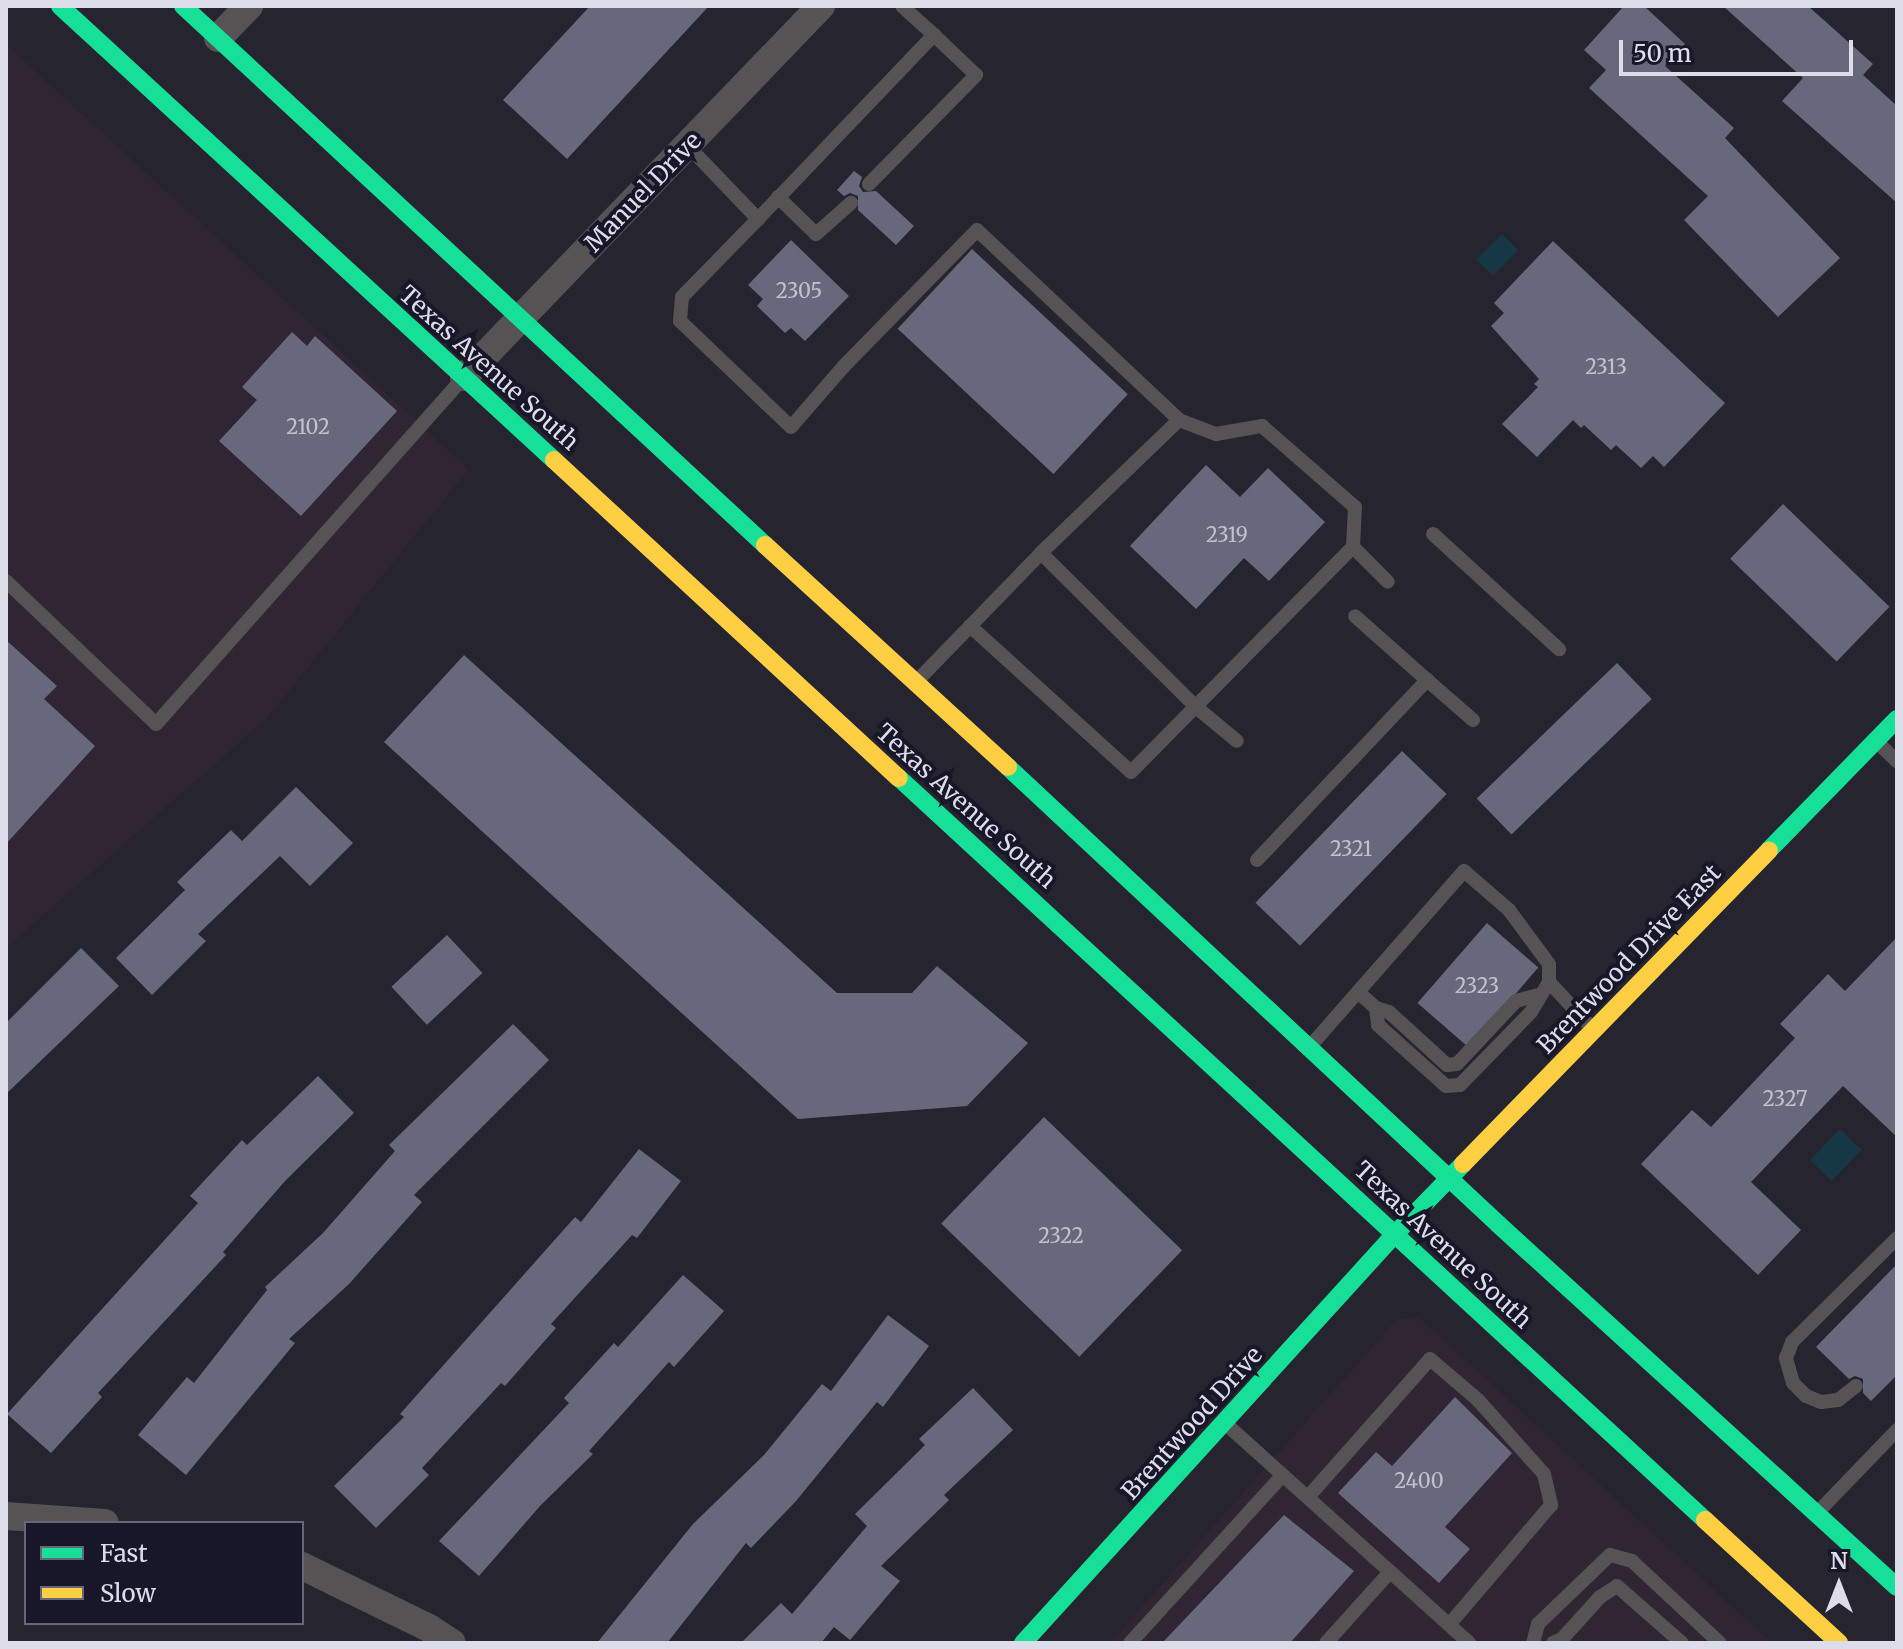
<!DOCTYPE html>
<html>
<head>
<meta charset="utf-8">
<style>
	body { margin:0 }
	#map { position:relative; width:1903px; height:1649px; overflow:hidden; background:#25242f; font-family:Merriweather,serif }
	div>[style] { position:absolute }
	.commercial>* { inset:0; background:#302532 }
	.water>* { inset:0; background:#163844; transform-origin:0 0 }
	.building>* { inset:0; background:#68687d; transform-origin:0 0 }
	.lane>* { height:14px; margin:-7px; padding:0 7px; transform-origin:7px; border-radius:7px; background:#555354 }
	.street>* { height:28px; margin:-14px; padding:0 14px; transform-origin:14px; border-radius:14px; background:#555354 }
	.fast>* { height:18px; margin:-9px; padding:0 9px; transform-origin:9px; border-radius:9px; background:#16e098 }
	.slow>* { height:18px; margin:-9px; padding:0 9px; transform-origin:9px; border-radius:9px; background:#ffcf43 }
	span { translate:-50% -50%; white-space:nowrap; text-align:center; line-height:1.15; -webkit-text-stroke:8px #181729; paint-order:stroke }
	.number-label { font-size:20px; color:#c0c0cf }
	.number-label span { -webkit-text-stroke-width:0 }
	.street-label { font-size:24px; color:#ddddea }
	.frame { position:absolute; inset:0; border:8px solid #ddddea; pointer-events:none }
	.legend { position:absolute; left:24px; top:1521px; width:280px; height:104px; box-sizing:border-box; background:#181729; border:2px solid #676676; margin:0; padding:10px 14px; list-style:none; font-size:24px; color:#ddddea }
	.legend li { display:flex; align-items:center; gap:16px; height:40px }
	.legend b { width:40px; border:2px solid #676676 }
	.north { position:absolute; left:1799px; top:1545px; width:80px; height:80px; -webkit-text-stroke:6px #181729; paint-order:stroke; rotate:0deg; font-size:22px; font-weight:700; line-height:32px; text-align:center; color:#ddddea }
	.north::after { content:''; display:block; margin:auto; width:28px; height:36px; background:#ddddea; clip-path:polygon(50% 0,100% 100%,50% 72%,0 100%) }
	.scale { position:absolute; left:1619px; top:40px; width:234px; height:36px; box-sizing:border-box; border:4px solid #ddddea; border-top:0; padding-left:10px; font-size:24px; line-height:28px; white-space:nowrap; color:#ddddea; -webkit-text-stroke:6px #181729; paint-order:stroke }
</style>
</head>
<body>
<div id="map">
	<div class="commercial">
		<div style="clip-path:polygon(6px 44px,469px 469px,268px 717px,6px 948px)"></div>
		<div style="clip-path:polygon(1420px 1318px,1772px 1643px,1110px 1643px,1397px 1319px)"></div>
	</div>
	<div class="water">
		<div style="left:1502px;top:234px;width:23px;height:36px;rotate:45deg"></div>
		<div style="left:1840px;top:1129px;width:30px;height:43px;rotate:44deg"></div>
	</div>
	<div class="building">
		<div style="clip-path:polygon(590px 6px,709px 6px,567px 159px,503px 100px)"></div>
		<div style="clip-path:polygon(1624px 6px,1644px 6px,1685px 44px,1665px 66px,1734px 128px,1725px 138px,1840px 258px,1778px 317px,1684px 220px,1708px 196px,1589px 88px,1606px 70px,1584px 50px)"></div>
		<div style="clip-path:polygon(1723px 6px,1808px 6px,1873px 64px,1863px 75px,1897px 106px,1897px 203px,1782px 101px,1803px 78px)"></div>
		<div style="clip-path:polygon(854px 171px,862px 177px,859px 186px,863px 192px,876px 191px,914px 226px,896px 245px,858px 210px,858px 196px,850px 193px,844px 196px,837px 190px)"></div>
		<div style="clip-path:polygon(791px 240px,849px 296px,805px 341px,791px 328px,785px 333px,757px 306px,763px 299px,748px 285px)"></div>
		<div style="clip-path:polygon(1553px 241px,1725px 403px,1664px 467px,1653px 456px,1641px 468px,1616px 445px,1611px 450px,1584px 425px,1581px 428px,1573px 420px,1537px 457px,1502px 424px,1538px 387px,1534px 384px,1539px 379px,1491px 326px,1504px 313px,1494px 303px)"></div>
		<div style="left:972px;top:249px;width:213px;height:109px;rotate:43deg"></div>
		<div style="clip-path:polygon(292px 332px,307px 346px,315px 336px,397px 411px,301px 516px,219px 441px,257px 400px,242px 387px)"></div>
		<div style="clip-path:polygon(1206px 465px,1240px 497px,1268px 468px,1325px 522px,1269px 581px,1244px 558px,1196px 609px,1130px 546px)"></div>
		<div style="left:1783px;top:504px;width:148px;height:76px;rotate:44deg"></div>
		<div style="clip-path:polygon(6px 640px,57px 686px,44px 699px,95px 746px,6px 844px)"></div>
		<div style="clip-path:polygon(464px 655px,837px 993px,912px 993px,937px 966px,1028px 1043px,967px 1106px,798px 1119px,384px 742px)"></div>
		<div style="left:1617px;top:663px;width:50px;height:195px;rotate:46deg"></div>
		<div style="left:1402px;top:751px;width:62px;height:211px;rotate:44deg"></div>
		<div style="clip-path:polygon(296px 787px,353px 843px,310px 886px,280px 856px,198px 934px,206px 941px,152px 995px,116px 958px,185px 890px,177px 882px,231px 830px,242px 841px)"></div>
		<div style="left:1487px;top:923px;width:68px;height:106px;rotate:41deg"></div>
		<div style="left:447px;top:935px;width:52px;height:76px;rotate:47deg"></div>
		<div style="clip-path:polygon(1897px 937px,1897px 1137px,1843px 1086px,1751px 1182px,1801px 1230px,1758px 1275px,1641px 1164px,1692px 1110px,1711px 1127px,1795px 1038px,1780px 1024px,1828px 974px,1845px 991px)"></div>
		<div style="clip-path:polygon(81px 948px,119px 986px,6px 1094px,6px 1023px)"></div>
		<div style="clip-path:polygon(513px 1024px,549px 1060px,414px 1195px,422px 1202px,349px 1284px,289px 1339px,295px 1343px,186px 1475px,138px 1435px,187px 1377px,194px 1383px,267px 1290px,265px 1287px,323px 1233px,395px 1151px,389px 1145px)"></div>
		<div style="clip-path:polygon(318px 1076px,354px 1113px,286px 1180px,223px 1252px,226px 1255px,98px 1393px,102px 1397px,51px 1453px,7px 1414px,198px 1203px,190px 1196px,242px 1140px,247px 1145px)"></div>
		<div style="left:1044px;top:1117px;width:192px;height:148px;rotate:44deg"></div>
		<div style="clip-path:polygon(639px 1149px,681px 1181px,637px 1238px,632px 1235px,551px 1324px,556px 1328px,505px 1386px,501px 1383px,422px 1468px,429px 1475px,376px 1528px,334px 1486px,404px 1417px,400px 1414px,575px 1217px,581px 1222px)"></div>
		<div style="clip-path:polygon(1897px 1264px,1897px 1375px,1871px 1401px,1863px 1393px,1863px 1379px,1855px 1376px,1849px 1379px,1816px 1347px)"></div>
		<div style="clip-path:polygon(683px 1275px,724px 1311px,674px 1367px,669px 1362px,589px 1451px,593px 1454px,540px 1506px,479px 1576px,439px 1541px,569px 1403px,564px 1398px,614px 1343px,618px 1347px)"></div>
		<div style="clip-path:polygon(888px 1315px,929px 1346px,883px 1407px,877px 1402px,796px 1501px,751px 1548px,746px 1543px,667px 1643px,597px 1643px,693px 1524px,764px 1455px,822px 1384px,831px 1391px)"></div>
		<div style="clip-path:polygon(973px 1388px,1013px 1430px,944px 1495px,949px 1500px,881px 1566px,900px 1581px,850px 1640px,834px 1627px,821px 1643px,741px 1643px,781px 1603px,792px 1614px,867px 1526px,855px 1514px,925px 1445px,919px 1439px)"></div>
		<div style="clip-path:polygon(1455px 1397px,1512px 1453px,1445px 1527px,1470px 1549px,1439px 1583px,1338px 1493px,1376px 1452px,1392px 1466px)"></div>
		<div style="clip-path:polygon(1284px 1515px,1354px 1571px,1290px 1643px,1162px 1643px)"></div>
	</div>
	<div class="lane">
		<div style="left:687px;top:145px;width:103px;rotate:46.2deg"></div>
		<div style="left:758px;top:219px;width:109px;rotate:134.3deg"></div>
		<div style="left:682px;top:297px;width:24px;rotate:95deg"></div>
		<div style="left:680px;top:321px;width:153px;rotate:43.7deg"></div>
		<div style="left:791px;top:427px;width:81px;rotate:-49deg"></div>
		<div style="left:844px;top:366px;width:190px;rotate:-45.6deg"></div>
		<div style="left:977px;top:230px;width:277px;rotate:43.2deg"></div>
		<div style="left:1179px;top:420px;width:192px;rotate:136.1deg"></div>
		<div style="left:1041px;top:553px;width:178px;rotate:134.1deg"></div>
		<div style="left:869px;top:184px;width:153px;rotate:-45.5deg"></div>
		<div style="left:976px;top:75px;width:58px;rotate:-136.4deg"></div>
		<div style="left:778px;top:197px;width:53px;rotate:44.2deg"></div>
		<div style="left:816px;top:234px;width:47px;rotate:-41.5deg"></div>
		<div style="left:758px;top:219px;width:255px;rotate:-46.3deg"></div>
		<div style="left:934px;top:35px;width:43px;rotate:-137.8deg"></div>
		<div style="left:1179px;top:420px;width:40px;rotate:21deg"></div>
		<div style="left:1216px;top:434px;width:47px;rotate:-9.9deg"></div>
		<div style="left:1262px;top:426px;width:123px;rotate:41.1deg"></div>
		<div style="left:1355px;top:507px;width:40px;rotate:92.9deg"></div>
		<div style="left:1353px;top:547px;width:49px;rotate:45deg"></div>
		<div style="left:1433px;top:534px;width:171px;rotate:42.4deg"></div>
		<div style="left:1041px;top:553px;width:218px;rotate:44.8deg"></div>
		<div style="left:1196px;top:707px;width:53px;rotate:39.7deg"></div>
		<div style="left:6px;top:581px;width:207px;rotate:43.6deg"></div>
		<div style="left:156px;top:724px;width:460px;rotate:-48.4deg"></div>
		<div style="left:970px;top:626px;width:217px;rotate:42.2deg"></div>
		<div style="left:1131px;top:772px;width:316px;rotate:-45.4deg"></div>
		<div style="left:1427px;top:680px;width:61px;rotate:41deg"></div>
		<div style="left:1877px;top:742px;width:28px;rotate:44deg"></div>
		<div style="left:1257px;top:860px;width:248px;rotate:-46.6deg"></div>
		<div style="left:1427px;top:680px;width:96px;rotate:-138.4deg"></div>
		<div style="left:1358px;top:992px;width:24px;rotate:42deg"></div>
		<div style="left:1376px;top:1008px;width:14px;rotate:17deg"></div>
		<div style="left:1389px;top:1012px;width:79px;rotate:42.4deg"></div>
		<div style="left:1447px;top:1065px;width:10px;rotate:-6deg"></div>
		<div style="left:1457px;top:1064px;width:86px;rotate:-46.9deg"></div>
		<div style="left:1516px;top:1001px;width:23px;rotate:-15deg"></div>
		<div style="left:1376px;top:1008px;width:17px;rotate:83deg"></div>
		<div style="left:1378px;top:1025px;width:91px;rotate:41.9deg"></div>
		<div style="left:1446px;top:1086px;width:14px;rotate:-4deg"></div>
		<div style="left:1460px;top:1085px;width:102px;rotate:-45.8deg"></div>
		<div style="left:1531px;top:1012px;width:35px;rotate:-59deg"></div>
		<div style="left:1313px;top:1043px;width:229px;rotate:-48.7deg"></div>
		<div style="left:1464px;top:871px;width:60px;rotate:40.9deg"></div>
		<div style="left:1509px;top:910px;width:67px;rotate:53.5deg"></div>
		<div style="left:1549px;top:964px;width:18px;rotate:90deg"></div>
		<div style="left:1549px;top:982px;width:62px;rotate:47deg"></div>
		<div style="left:1856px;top:1386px;width:23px;rotate:142deg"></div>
		<div style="left:1838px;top:1400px;width:17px;rotate:173deg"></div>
		<div style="left:1821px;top:1402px;width:16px;rotate:-158deg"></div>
		<div style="left:1806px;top:1396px;width:18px;rotate:-135deg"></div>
		<div style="left:1793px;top:1383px;width:26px;rotate:-106deg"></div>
		<div style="left:1786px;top:1358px;width:17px;rotate:-69deg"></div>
		<div style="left:1792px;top:1342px;width:148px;rotate:-44.7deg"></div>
		<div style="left:1226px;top:1424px;width:327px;rotate:42deg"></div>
		<div style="left:1308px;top:1497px;width:184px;rotate:-48.5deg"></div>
		<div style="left:1430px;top:1359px;width:63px;rotate:40.5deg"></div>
		<div style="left:1478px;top:1400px;width:99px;rotate:48.3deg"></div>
		<div style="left:1544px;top:1474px;width:32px;rotate:77deg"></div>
		<div style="left:1551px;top:1505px;width:157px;rotate:130.4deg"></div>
		<div style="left:1820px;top:1510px;width:111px;rotate:-46.1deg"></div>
		<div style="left:1130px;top:1643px;width:226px;rotate:-47.7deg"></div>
		<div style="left:1326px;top:1643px;width:96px;rotate:-48deg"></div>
		<div style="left:1533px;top:1643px;width:20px;rotate:-75deg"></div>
		<div style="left:1538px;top:1624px;width:100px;rotate:-43.8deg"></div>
		<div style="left:1610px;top:1555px;width:23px;rotate:15deg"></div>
		<div style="left:1632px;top:1561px;width:120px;rotate:43deg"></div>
		<div style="left:1553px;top:1643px;width:10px;rotate:-24deg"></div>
		<div style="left:1562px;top:1639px;width:57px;rotate:-47.9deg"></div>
		<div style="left:1600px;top:1597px;width:20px;rotate:-33deg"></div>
		<div style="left:1617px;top:1586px;width:86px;rotate:41.2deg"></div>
	</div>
	<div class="street">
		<div style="left:218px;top:38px;width:45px;rotate:-45.9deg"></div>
		<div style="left:464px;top:377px;width:515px;rotate:-46.1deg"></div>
		<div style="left:6px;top:1516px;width:99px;rotate:4deg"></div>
		<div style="left:302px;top:1566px;width:141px;rotate:26deg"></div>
		<div style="left:429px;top:1628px;width:27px;rotate:33deg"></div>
	</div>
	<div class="fast">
		<div style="left:60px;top:6px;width:671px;rotate:42.58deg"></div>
		<div style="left:183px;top:6px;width:793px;rotate:42.8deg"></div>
		<div style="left:1008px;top:767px;width:670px;rotate:43deg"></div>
		<div style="left:1498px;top:1224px;width:539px;rotate:42.3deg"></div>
		<div style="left:899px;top:778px;width:1096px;rotate:42.63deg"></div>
		<div style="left:1769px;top:850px;width:183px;rotate:-45.7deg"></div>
		<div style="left:1023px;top:1643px;width:553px;rotate:-47.71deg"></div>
		<div style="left:1395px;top:1234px;width:98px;rotate:-45.8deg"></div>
	</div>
	<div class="slow">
		<div style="left:554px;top:460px;width:469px;rotate:42.7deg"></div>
		<div style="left:765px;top:545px;width:329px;rotate:42.4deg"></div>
		<div style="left:1463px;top:1164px;width:438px;rotate:-45.7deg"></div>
		<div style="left:1705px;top:1520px;width:182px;rotate:42.5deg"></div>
	</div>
	<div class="number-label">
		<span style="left:799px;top:290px">2305</span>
		<span style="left:1606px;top:366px">2313</span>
		<span style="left:308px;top:426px">2102</span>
		<span style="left:1227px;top:534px">2319</span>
		<span style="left:1351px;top:848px">2321</span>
		<span style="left:1477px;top:985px">2323</span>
		<span style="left:1785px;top:1098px">2327</span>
		<span style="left:1061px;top:1235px">2322</span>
		<span style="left:1419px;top:1480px">2400</span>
	</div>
	<div class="street-label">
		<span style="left:643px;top:192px;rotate:-46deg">Manuel Drive</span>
		<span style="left:489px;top:368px;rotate:42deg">Texas Avenue South</span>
		<span style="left:966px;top:806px;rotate:42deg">Texas Avenue South</span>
		<span style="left:1629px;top:959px;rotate:-46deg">Brentwood Drive East</span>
		<span style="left:1443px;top:1245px;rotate:43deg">Texas Avenue South</span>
		<span style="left:1192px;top:1423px;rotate:-48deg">Brentwood Drive</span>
	</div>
	<div class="frame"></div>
	<ul class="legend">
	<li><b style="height:10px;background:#16e098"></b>Fast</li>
	<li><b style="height:10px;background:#ffcf43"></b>Slow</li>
	</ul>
	<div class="north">N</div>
	<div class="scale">50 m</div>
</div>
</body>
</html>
